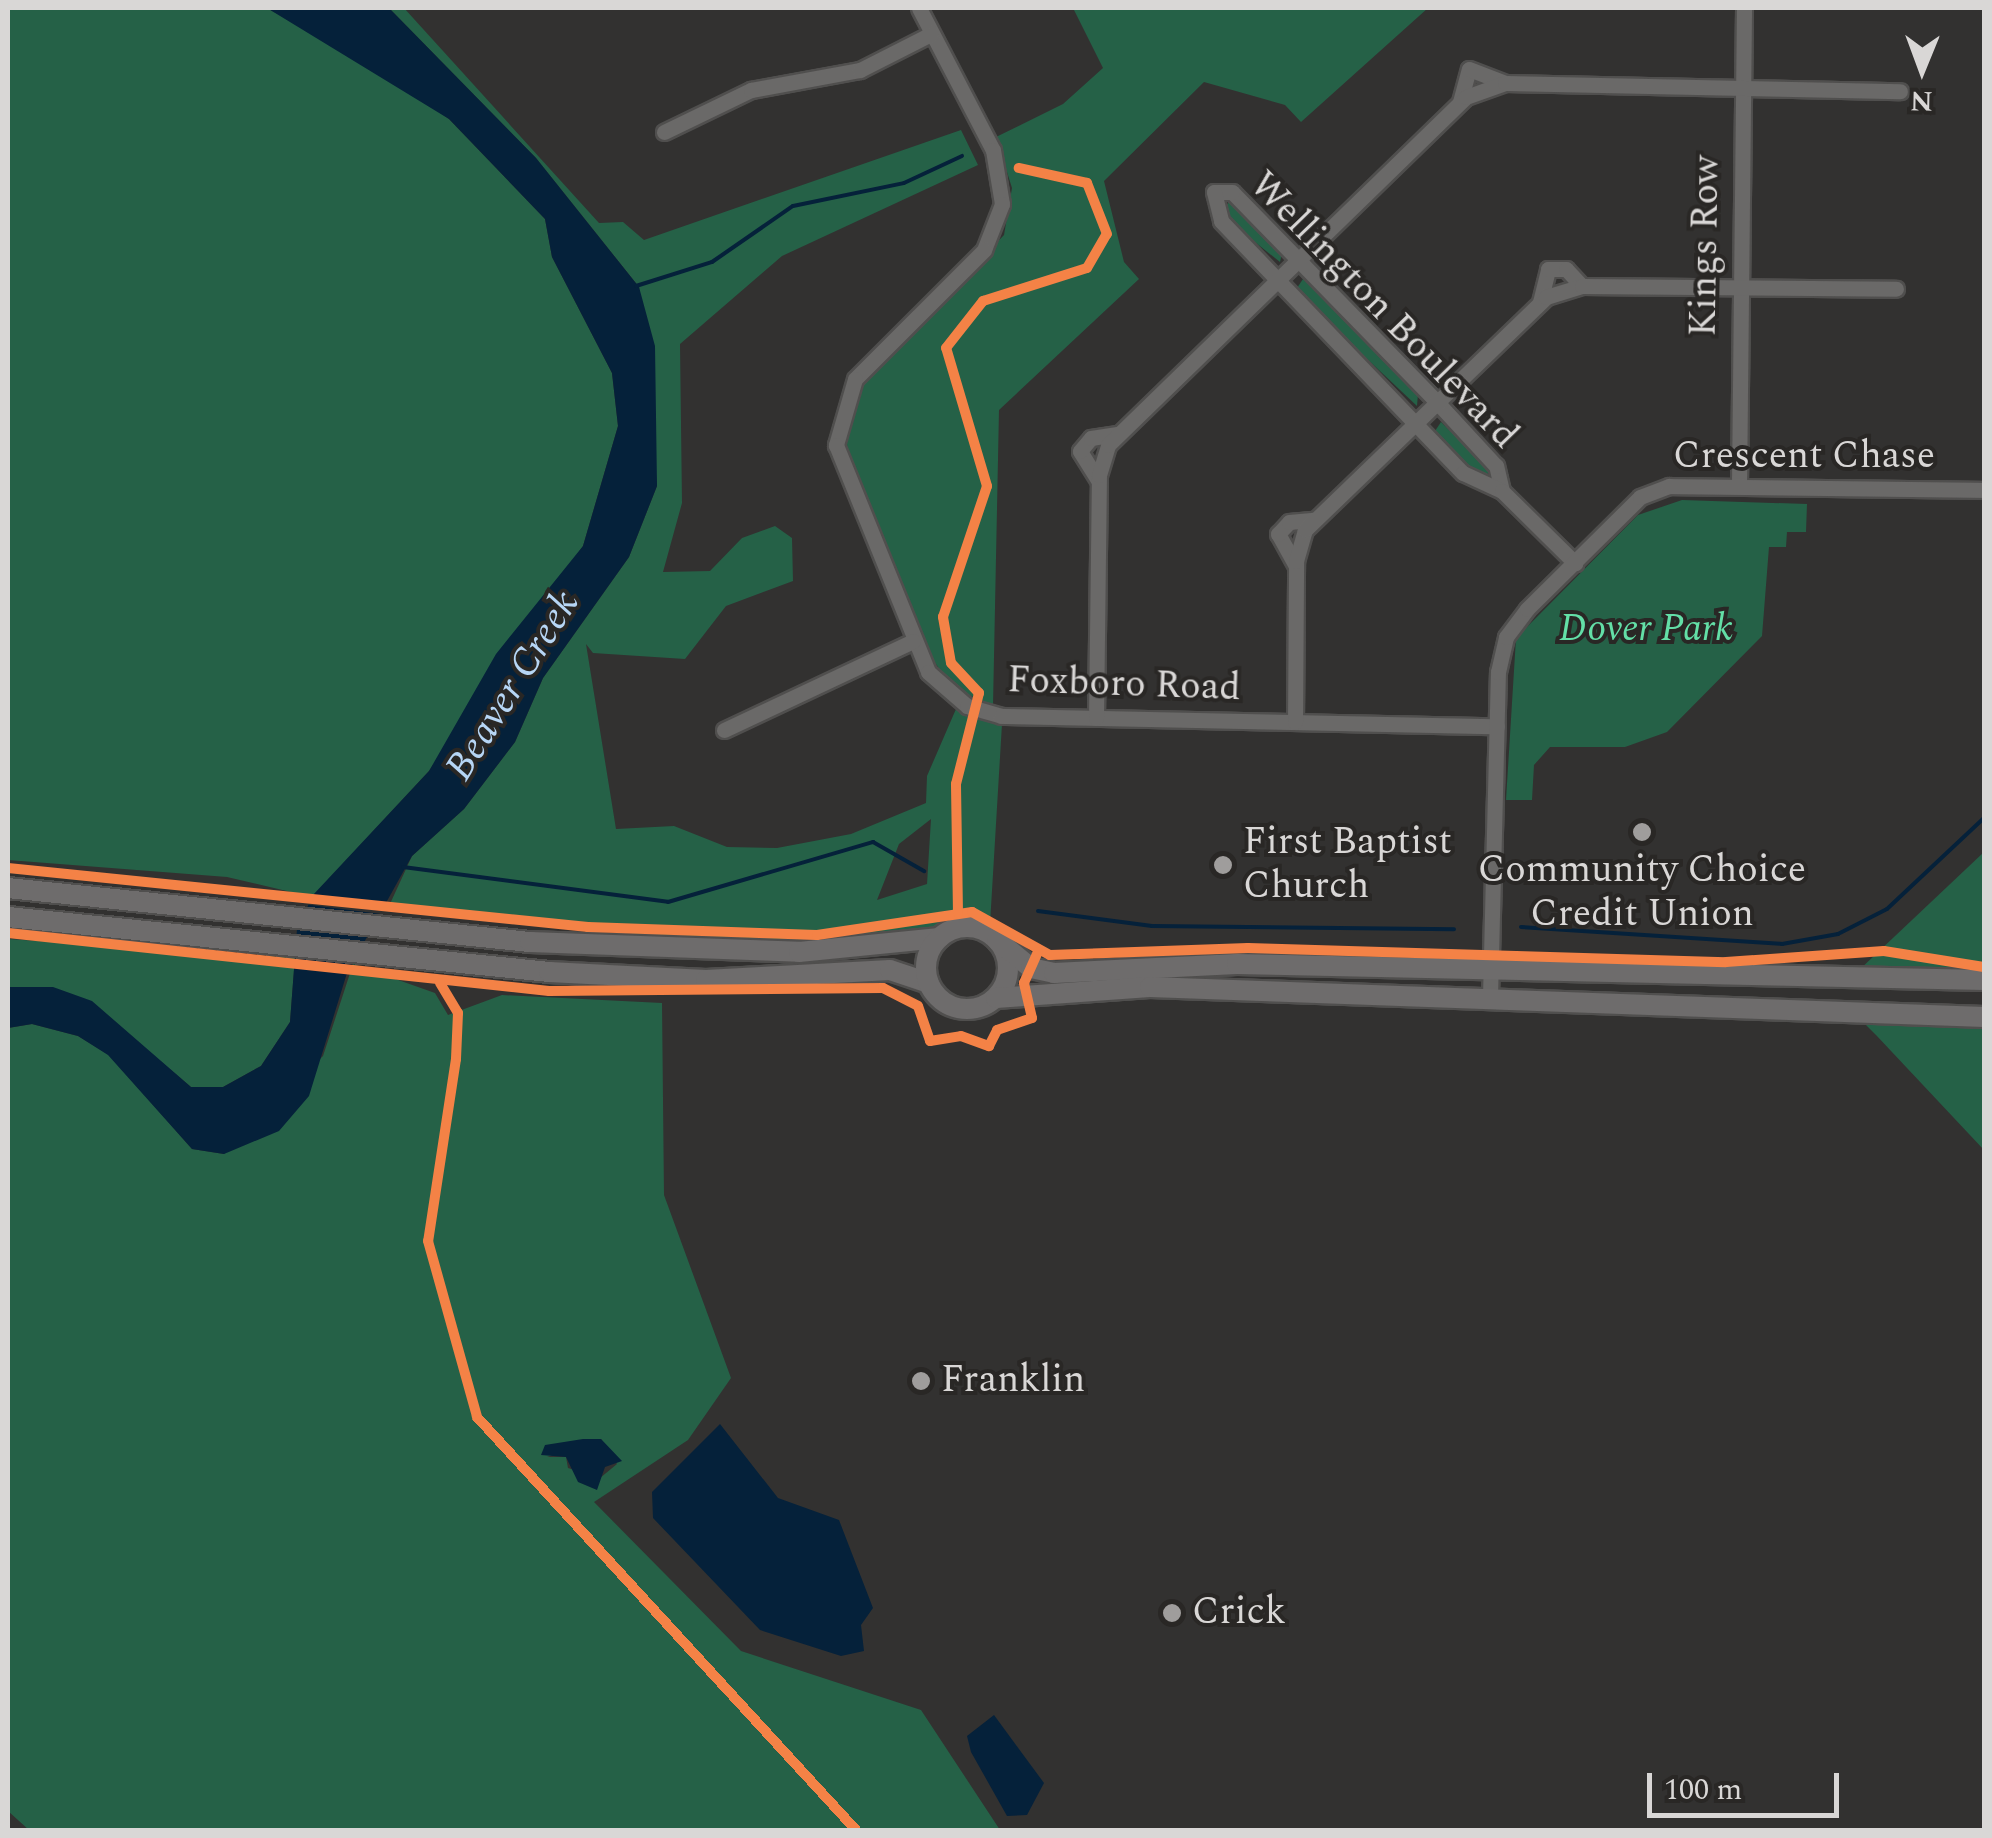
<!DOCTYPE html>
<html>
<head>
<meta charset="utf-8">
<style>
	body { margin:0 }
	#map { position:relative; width:1992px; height:1838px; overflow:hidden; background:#323130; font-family:Spectral,serif }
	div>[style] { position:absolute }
	.green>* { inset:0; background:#256147 }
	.water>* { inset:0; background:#05213a }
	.pier>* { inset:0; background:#323130 }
	.stream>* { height:4px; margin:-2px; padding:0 2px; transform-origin:2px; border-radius:2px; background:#05213a }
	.roads { filter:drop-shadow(2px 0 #504f4e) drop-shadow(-2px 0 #504f4e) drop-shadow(0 2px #504f4e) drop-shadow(0 -2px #504f4e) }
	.street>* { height:15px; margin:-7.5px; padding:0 7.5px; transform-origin:7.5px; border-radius:7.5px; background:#6a6968 }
	.secondary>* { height:20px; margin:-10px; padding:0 10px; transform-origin:10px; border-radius:10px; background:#6e6c6c }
	.secondary>.ring { margin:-10px; padding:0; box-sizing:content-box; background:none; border:20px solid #6e6c6c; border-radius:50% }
	.cycleway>* { height:10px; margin:-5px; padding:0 5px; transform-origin:5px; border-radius:5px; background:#f48246 }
	.dots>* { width:28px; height:28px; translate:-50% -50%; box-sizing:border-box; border:5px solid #292725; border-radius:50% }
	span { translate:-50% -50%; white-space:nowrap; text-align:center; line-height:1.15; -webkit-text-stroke:8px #292725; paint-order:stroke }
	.street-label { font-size:38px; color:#d9d7d6 }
	.park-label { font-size:38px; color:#63dfa7; font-style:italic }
	.poi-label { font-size:38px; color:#d9d7d6 }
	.left { translate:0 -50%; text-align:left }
	.water-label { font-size:40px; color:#b7d6f5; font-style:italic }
	.frame { position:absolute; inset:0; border:10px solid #d9d7d6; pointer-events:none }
	.north { position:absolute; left:1872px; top:20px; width:100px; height:100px; -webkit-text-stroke:8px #292725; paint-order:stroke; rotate:181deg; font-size:28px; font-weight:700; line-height:40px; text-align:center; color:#d9d7d6 }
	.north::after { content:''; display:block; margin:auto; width:35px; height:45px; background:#d9d7d6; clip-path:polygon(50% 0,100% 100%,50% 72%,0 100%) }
	.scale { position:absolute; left:1647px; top:1773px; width:192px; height:45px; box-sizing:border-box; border:5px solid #d9d7d6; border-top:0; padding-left:12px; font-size:30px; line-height:35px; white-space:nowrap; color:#d9d7d6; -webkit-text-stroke:8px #292725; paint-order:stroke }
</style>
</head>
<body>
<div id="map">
	<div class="green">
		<div style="clip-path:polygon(8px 8px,267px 8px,380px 72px,449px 119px,545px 219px,552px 257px,612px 373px,618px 426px,583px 546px,429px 771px,312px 897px,227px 877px,8px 860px)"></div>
		<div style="clip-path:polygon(evenodd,389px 8px,404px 8px,599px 223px,623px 222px,644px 240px,961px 130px,978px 165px,782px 256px,680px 344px,682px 503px,663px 572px,710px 571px,742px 538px,775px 526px,792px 538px,793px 581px,726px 606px,685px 659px,593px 653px,586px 644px,616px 829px,674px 826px,727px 847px,777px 848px,851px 834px,926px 803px,927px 776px,956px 709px,1002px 724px,990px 924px,846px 942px,633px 938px,630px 926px,389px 906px,412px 856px,464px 809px,515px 742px,543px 678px,629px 557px,657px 486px,639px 287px,536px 158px,389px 8px,931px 819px,927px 884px,877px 900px,899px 844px,931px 819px)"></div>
		<div style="clip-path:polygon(1073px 8px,1428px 8px,1301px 122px,1285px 105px,1204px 82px,1104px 181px,1124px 262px,1139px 279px,999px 410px,993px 706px,951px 687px,932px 658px,848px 461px,846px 427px,866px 379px,1004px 235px,1012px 188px,996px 137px,1063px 104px,1103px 68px)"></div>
		<div style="clip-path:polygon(1230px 200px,1282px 253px,1280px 262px,1221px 215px)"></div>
		<div style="clip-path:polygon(1303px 279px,1418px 394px,1417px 406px,1295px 291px)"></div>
		<div style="clip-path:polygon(1441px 422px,1489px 468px,1487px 478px,1478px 479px,1433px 434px)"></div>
		<div style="clip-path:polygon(1682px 500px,1807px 504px,1806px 532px,1787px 532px,1786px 547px,1769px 547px,1762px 636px,1667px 732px,1625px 747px,1550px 747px,1534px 765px,1532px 800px,1506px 800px,1516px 638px,1638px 515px)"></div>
		<div style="clip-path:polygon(1984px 852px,1984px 973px,1858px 971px)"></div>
		<div style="clip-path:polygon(8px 939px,295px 958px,290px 1022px,261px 1066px,223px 1087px,191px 1087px,152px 1054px,8px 987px)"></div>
		<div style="clip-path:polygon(evenodd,353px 964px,435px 993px,448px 1015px,502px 995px,662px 1003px,664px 1195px,731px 1378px,688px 1440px,594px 1502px,741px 1651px,921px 1710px,1000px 1830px,29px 1830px,8px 1811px,8px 1028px,32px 1024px,78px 1036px,109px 1055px,192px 1149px,224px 1154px,323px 1056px,353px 964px,601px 1439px,617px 1464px,600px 1478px,568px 1468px,566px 1457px,547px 1457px,601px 1439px)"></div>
		<div style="clip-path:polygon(1863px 1022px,1984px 1025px,1984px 1150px,1876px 1035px)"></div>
	</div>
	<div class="water">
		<div style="clip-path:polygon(267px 8px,389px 8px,536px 158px,639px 287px,655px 346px,657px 486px,629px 557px,543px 678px,515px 742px,464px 809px,412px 856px,347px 973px,309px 1096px,279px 1131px,224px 1154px,192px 1149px,108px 1055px,78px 1036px,32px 1024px,8px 1028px,8px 987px,53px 987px,92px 1001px,191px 1087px,223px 1087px,261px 1066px,290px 1022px,297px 929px,313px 895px,429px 771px,496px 654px,583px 546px,618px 426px,612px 373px,552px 257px,545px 219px,449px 119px)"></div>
		<div style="clip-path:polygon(720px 1424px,778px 1498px,839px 1520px,873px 1608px,861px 1625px,864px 1651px,841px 1656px,760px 1630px,653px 1518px,652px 1492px)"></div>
		<div style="clip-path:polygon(583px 1439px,601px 1439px,622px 1461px,605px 1467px,597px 1490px,578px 1482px,566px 1457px,541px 1455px,545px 1445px)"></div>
		<div style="clip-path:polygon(994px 1715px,1044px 1783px,1027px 1815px,1007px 1816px,971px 1752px,967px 1736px)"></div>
	</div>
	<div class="pier">
		<div style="clip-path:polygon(307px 896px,389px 906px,394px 906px,389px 915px,303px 904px)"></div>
	</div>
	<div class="stream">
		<div style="left:636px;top:286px;width:80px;rotate:-17.5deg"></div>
		<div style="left:712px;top:262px;width:98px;rotate:-34.7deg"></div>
		<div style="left:793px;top:206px;width:113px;rotate:-11.7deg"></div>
		<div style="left:904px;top:183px;width:64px;rotate:-25deg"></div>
		<div style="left:403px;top:867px;width:267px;rotate:7.5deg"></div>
		<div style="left:668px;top:902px;width:214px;rotate:-16.3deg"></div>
		<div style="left:873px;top:842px;width:59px;rotate:29.6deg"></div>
		<div style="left:1038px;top:911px;width:115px;rotate:7.5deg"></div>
		<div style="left:1152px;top:926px;width:302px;rotate:0.6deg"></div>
		<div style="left:1521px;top:927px;width:262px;rotate:3.7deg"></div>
		<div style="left:1782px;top:944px;width:57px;rotate:-10.1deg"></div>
		<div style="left:1838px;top:934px;width:55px;rotate:-27deg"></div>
		<div style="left:1887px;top:909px;width:133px;rotate:-43.2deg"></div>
	</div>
	<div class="roads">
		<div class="street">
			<div style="left:919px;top:8px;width:160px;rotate:62.5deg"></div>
			<div style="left:993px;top:150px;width:55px;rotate:80.5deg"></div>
			<div style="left:1002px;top:204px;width:49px;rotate:111.4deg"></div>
			<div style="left:984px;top:250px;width:182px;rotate:135deg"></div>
			<div style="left:855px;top:379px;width:69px;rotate:106.1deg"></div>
			<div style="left:836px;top:445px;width:245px;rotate:67.9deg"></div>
			<div style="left:928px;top:672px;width:52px;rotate:41.1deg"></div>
			<div style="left:967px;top:706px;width:35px;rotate:16deg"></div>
			<div style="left:1001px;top:716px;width:496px;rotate:1.2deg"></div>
			<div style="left:1460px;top:102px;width:34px;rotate:-75deg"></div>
			<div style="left:1469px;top:69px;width:39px;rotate:21deg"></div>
			<div style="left:664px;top:132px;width:97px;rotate:-25.8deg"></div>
			<div style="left:751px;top:90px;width:111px;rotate:-10.4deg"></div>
			<div style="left:860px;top:70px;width:80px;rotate:-26.9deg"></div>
			<div style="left:1540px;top:302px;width:34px;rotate:-76deg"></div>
			<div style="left:1548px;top:269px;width:18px"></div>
			<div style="left:1566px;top:269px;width:23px;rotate:47deg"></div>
			<div style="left:1098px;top:480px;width:34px;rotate:-122deg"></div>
			<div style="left:1080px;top:451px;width:17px;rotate:-50deg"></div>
			<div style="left:1091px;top:438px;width:25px;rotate:-9deg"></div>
			<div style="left:1739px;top:486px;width:478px;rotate:-89.4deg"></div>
			<div style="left:1502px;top:491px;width:26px;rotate:-103deg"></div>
			<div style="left:1496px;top:466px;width:87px;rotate:-132.7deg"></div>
			<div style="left:1437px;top:402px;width:293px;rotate:-134.3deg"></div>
			<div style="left:1232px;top:192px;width:18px;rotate:180deg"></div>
			<div style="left:1214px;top:192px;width:30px;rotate:76deg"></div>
			<div style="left:1221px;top:221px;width:349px;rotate:46.2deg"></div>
			<div style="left:1463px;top:473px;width:43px;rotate:24.8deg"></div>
			<div style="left:1502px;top:491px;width:103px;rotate:44.6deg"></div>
			<div style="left:1296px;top:566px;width:37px;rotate:-119deg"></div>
			<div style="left:1278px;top:534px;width:16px;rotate:-47deg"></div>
			<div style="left:1289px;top:522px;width:25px;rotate:-5deg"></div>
			<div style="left:1096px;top:718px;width:243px;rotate:-89.3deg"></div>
			<div style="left:1099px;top:475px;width:31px;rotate:-73deg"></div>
			<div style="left:1108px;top:445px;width:499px;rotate:-44.2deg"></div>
			<div style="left:1466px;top:97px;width:41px;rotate:-19.7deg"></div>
			<div style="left:1505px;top:83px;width:395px;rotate:1.2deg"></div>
			<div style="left:1295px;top:722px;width:161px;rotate:-89.6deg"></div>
			<div style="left:1296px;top:561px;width:32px;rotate:-74deg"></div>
			<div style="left:1305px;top:530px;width:335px;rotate:-44deg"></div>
			<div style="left:1546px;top:297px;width:38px;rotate:-17deg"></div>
			<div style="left:1582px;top:286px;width:314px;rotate:0.5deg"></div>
			<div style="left:724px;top:730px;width:209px;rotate:-25.2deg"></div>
			<div style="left:1490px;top:997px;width:325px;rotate:-88.6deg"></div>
			<div style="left:1498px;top:672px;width:36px;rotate:-77deg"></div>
			<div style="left:1506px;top:637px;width:35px;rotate:-53deg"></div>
			<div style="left:1527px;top:609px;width:159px;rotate:-44.7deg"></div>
			<div style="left:1640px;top:497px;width:31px;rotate:-21deg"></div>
			<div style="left:1669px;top:486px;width:315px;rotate:0.7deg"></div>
		</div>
		<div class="secondary">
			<div style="left:8px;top:888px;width:525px;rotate:5.91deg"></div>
			<div style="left:530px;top:942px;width:269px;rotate:2.1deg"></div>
			<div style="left:799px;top:952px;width:141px;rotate:-5.7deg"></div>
			<div style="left:8px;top:917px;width:544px;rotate:5.8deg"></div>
			<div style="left:549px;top:972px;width:157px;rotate:2.9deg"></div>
			<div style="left:706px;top:980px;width:184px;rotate:-3.1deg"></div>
			<div style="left:890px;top:970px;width:41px;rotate:18.4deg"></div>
			<div class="ring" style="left:926px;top:927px;width:62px;height:62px"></div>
			<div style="left:997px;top:940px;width:44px;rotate:39.5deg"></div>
			<div style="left:1031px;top:968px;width:24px;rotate:12deg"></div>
			<div style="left:1054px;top:973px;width:183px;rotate:-2.8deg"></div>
			<div style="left:1237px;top:964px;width:747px;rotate:1.23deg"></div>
			<div style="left:996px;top:998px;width:154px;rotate:-4.1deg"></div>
			<div style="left:1150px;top:987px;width:835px;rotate:2.06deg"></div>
		</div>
	</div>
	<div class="cycleway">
		<div style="left:8px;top:868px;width:583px;rotate:5.81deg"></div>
		<div style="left:588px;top:927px;width:229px;rotate:2deg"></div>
		<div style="left:817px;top:935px;width:157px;rotate:-8.4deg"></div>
		<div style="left:972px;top:912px;width:89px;rotate:28.9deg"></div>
		<div style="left:1050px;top:955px;width:198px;rotate:-2deg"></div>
		<div style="left:1248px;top:948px;width:478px;rotate:1.7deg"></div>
		<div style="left:1726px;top:962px;width:158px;rotate:-4deg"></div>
		<div style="left:1884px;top:951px;width:101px;rotate:9.1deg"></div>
		<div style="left:958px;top:913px;width:129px;rotate:-90.9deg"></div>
		<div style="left:956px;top:784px;width:94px;rotate:-75.8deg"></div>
		<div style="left:979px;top:693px;width:41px;rotate:-133deg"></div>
		<div style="left:951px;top:663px;width:47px;rotate:-99.9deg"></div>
		<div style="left:943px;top:617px;width:138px;rotate:-71.4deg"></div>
		<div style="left:987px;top:486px;width:144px;rotate:-106.5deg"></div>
		<div style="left:946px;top:348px;width:60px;rotate:-51.8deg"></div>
		<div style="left:983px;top:301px;width:109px;rotate:-17.6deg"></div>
		<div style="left:1087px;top:268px;width:39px;rotate:-60deg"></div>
		<div style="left:1107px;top:234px;width:55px;rotate:-111.4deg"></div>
		<div style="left:1087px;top:183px;width:70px;rotate:-167.6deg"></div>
		<div style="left:8px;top:933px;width:544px;rotate:6.12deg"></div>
		<div style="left:549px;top:991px;width:334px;rotate:-0.5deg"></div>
		<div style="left:883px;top:988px;width:39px;rotate:27deg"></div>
		<div style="left:918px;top:1006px;width:37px;rotate:71deg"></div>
		<div style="left:930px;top:1041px;width:31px;rotate:-9deg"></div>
		<div style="left:961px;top:1036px;width:30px;rotate:20deg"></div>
		<div style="left:989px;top:1046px;width:18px;rotate:-63deg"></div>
		<div style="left:997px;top:1030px;width:37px;rotate:-19deg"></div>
		<div style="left:1032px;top:1018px;width:36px;rotate:-103deg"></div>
		<div style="left:1024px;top:983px;width:34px;rotate:-66deg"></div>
		<div style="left:440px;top:983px;width:35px;rotate:59deg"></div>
		<div style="left:458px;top:1013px;width:46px;rotate:92.5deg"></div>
		<div style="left:456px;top:1059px;width:184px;rotate:98.7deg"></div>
		<div style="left:428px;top:1241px;width:183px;rotate:74.4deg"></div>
		<div style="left:477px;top:1417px;width:561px;rotate:47.46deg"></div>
	</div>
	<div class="dots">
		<div style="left:1642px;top:832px;background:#9f9d9c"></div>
		<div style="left:1223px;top:865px;background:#9f9d9c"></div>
		<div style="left:921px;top:1381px;background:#9f9d9c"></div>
		<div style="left:1172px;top:1613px;background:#9f9d9c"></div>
	</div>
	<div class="street-label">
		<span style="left:1706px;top:246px;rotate:-89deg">Kings Row</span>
		<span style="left:1383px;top:311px;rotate:46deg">Wellington Boulevard</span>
		<span style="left:1804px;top:457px">Crescent Chase</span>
		<span style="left:1124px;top:685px;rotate:2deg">Foxboro Road</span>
	</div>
	<div class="park-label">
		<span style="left:1646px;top:630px">Dover Park</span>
	</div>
	<div class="poi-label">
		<span class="left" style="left:1243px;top:865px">First Baptist<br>Church</span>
		<span style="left:1642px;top:893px">Community Choice<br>Credit Union</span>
		<span class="left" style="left:941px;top:1381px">Franklin</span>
		<span class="left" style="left:1192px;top:1613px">Crick</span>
	</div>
	<div class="water-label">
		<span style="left:513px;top:686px;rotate:-58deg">Beaver Creek</span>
	</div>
	<div class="frame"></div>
	<div class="north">N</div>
	<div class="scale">100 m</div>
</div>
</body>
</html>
